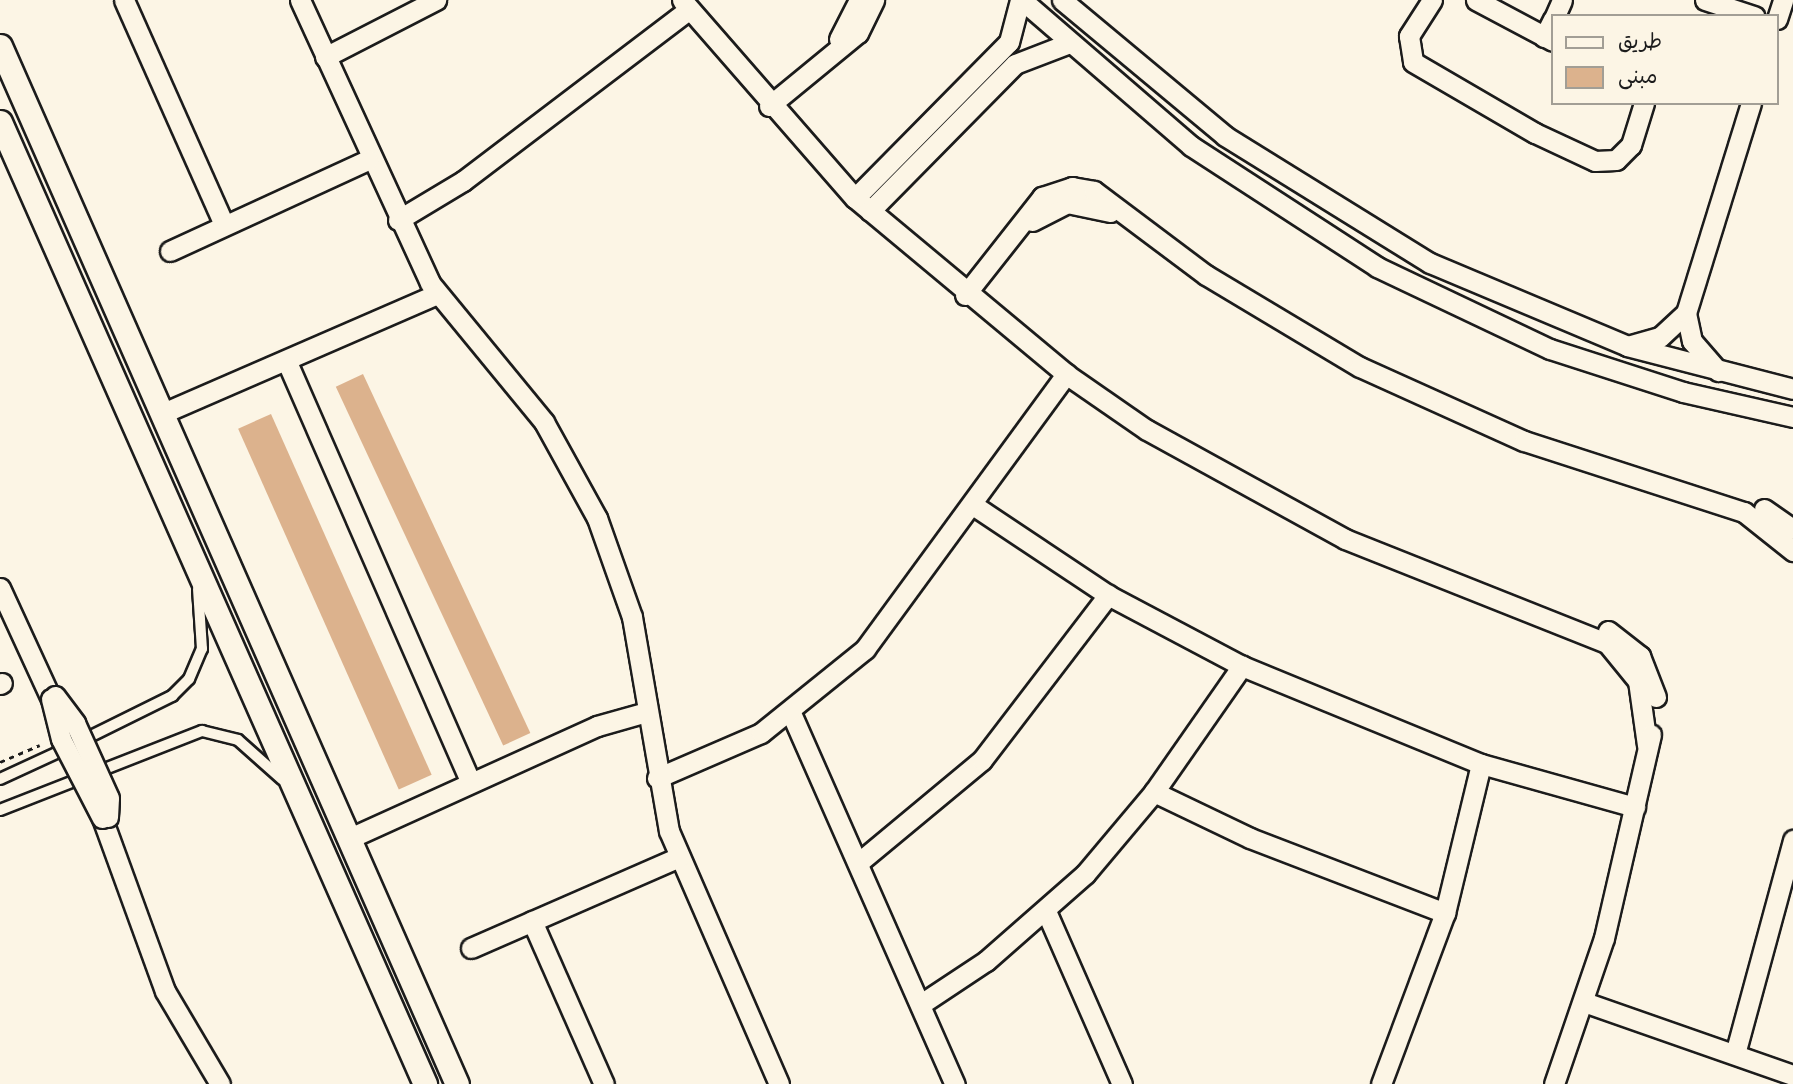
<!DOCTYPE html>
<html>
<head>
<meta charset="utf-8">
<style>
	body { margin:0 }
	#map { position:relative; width:1793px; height:1084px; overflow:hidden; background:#fcf5e5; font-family:Caveat,"Playpen Sans Arabic",sans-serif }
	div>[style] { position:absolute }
	.building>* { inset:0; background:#dcb28d; transform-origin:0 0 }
	.path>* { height:2.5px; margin-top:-1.25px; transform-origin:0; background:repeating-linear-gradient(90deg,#1c1c1c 0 5px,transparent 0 10px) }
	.roads { filter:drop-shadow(2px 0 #1c1c1c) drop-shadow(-2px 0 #1c1c1c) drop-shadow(0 2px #1c1c1c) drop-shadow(0 -2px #1c1c1c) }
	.service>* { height:10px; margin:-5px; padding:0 5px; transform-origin:5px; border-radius:5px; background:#fcf5e5 }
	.minor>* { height:19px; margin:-9.5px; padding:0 9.5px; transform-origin:9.5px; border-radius:9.5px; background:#fcf5e5 }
	.tertiary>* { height:23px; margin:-11.5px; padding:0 11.5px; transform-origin:11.5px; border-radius:11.5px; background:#fcf5e5 }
	.bridges { filter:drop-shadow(2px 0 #1c1c1c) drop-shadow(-2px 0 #1c1c1c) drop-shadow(0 2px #1c1c1c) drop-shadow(0 -2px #1c1c1c) }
	.minor-bridge>* { height:19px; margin:-9.5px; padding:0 9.5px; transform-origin:9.5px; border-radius:9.5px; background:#fcf5e5 }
	span { translate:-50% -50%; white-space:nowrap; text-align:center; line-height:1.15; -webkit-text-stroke:5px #fcf5e5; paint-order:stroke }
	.legend { position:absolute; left:1551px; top:14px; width:228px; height:91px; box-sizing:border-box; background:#fcf5e5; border:2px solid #a29e95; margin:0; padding:9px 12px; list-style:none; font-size:21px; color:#1c1c1c }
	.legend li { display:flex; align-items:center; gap:14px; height:35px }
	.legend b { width:35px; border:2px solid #a29e95 }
</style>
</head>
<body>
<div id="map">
	<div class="building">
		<div style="left:363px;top:374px;width:396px;height:30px;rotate:65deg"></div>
		<div style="left:271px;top:414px;width:395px;height:36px;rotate:66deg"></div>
	</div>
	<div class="path">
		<div style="left:0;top:762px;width:43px;rotate:-23deg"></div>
	</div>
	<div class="roads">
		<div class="service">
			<div style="left:81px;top:741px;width:102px;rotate:-26.3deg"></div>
			<div style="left:172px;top:696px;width:24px;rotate:-45deg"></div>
			<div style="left:189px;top:679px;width:33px;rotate:-67deg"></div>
			<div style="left:202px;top:649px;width:60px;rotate:-93.8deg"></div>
			<div style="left:0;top:779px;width:74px;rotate:-24.8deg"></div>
			<div style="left:0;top:810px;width:217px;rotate:-21.4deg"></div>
			<div style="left:202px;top:731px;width:37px;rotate:14deg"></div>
			<div style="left:238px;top:740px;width:59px;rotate:41.6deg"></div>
		</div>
		<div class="minor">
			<div style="left:124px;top:0;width:246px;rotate:66deg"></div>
			<div style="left:300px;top:0;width:311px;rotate:65.3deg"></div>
			<div style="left:430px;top:283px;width:180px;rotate:50.6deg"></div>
			<div style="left:544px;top:422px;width:110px;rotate:61.1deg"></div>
			<div style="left:597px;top:518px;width:105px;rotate:70.5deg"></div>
			<div style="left:632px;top:617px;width:217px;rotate:80.2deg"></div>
			<div style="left:669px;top:831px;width:276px;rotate:66.5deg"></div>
			<div style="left:682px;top:0;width:263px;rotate:48.9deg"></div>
			<div style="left:855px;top:198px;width:275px;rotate:39.8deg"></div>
			<div style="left:1066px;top:374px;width:98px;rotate:34.7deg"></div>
			<div style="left:1147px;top:430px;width:226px;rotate:28.8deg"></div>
			<div style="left:1345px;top:539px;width:282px;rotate:21.7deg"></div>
			<div style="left:1607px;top:643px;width:49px;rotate:50.8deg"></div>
			<div style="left:1638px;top:681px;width:65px;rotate:82deg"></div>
			<div style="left:1022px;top:0;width:223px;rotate:40.8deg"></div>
			<div style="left:1191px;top:146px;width:222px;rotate:33deg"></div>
			<div style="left:1377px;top:267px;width:191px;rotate:25.4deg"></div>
			<div style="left:1550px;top:349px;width:140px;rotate:17.9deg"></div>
			<div style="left:1683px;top:392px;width:113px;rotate:12.8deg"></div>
			<div style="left:1062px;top:0;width:212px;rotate:39.8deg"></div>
			<div style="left:1225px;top:136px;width:241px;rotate:31.8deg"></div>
			<div style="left:1430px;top:263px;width:214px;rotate:22.8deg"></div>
			<div style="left:1627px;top:346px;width:171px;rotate:14.5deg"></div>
			<div style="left:1432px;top:0;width:43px;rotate:122.6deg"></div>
			<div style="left:1409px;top:36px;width:26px;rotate:81deg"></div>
			<div style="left:1413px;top:62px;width:141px;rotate:30.2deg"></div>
			<div style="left:1535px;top:133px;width:66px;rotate:25deg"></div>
			<div style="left:1595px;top:161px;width:21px;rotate:-3deg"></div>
			<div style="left:1616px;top:160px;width:21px;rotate:-45deg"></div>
			<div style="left:1631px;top:145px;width:44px;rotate:-72.8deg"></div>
			<div style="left:1476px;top:0;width:87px;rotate:28deg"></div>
			<div style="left:1705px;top:0;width:52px;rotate:18.1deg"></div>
			<div style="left:1555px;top:16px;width:17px;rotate:-66deg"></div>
			<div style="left:1777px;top:19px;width:20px;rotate:-72deg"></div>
			<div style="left:1544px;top:37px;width:20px;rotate:-63deg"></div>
			<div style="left:839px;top:39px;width:44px;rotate:-62.9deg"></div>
			<div style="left:325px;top:57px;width:125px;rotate:-27.2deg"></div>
			<div style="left:769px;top:106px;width:115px;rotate:-39.4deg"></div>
			<div style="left:858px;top:33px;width:37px;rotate:-64deg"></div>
			<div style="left:855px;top:198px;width:219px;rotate:-45.4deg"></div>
			<div style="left:1009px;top:42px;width:43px;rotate:-75.3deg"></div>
			<div style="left:870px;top:211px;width:206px;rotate:-45.4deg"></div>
			<div style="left:1015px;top:64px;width:56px;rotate:-21deg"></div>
			<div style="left:398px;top:220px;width:76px;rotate:-31deg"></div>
			<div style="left:463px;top:181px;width:283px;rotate:-37.2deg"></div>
			<div style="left:1032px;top:221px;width:39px;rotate:-27deg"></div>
			<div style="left:1067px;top:203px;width:44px;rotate:11.8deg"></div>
			<div style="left:170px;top:251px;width:218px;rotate:-24.7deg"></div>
			<div style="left:965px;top:295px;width:125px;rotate:-51.8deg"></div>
			<div style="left:1042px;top:197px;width:32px;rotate:-18deg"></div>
			<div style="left:1072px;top:187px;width:22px;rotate:10deg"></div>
			<div style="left:1094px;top:191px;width:140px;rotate:36.9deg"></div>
			<div style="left:1206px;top:275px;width:179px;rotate:30.9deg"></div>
			<div style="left:1360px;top:367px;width:180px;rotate:24.3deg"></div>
			<div style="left:1524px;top:441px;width:231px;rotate:17.9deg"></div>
			<div style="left:1744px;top:512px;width:63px;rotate:38.5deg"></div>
			<div style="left:1686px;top:313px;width:29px;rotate:78deg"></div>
			<div style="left:1692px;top:341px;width:40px;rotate:49deg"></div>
			<div style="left:1628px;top:346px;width:33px;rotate:-16deg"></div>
			<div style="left:1660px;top:337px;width:35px;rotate:-43deg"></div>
			<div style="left:1686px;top:313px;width:220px;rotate:-72.8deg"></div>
			<div style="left:287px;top:362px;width:457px;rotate:66.4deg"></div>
			<div style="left:161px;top:414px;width:301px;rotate:-23.5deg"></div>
			<div style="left:973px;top:505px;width:162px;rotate:33.7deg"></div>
			<div style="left:1108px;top:595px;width:152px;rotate:27.9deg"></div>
			<div style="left:1242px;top:666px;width:258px;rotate:22.3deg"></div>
			<div style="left:1481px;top:764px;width:160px;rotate:15.6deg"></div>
			<div style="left:1764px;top:509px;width:35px;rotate:35deg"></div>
			<div style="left:0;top:588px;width:122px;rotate:65.3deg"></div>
			<div style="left:1608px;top:631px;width:41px;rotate:38deg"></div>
			<div style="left:1640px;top:656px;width:44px;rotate:68.7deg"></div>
			<div style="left:0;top:684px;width:2px;rotate:-27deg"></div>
			<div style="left:791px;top:713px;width:406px;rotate:66.2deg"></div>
			<div style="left:657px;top:778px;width:113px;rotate:-23.4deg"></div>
			<div style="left:761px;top:733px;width:134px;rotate:-38.9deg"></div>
			<div style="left:865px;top:649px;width:341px;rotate:-53.8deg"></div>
			<div style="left:1154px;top:792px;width:106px;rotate:25.6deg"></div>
			<div style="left:1250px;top:838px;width:209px;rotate:21deg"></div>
			<div style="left:102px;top:818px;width:184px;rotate:70deg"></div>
			<div style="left:165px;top:991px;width:108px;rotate:59.4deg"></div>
			<div style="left:350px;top:838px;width:271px;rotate:-24.4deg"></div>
			<div style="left:597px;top:726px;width:51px;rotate:-15.9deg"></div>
			<div style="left:858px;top:863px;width:161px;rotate:-39.7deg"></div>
			<div style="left:982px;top:760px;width:208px;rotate:-52.6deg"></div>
			<div style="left:1046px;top:911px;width:189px;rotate:66.3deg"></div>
			<div style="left:532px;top:921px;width:178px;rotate:66.2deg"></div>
			<div style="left:471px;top:948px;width:227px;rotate:-23.6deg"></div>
			<div style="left:1584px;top:1002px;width:221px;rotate:19.3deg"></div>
			<div style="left:921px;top:1004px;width:78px;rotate:-33.5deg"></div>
			<div style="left:986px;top:961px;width:132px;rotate:-41.3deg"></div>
			<div style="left:1085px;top:874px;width:107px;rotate:-49.9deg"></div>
			<div style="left:1154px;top:792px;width:154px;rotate:-55.1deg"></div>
			<div style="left:1735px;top:1054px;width:222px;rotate:-74.8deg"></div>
			<div style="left:1381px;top:1084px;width:183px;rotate:-69.5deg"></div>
			<div style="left:1445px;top:913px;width:153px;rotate:-76.4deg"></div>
			<div style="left:1554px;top:1084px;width:154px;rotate:-71.1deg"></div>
			<div style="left:1604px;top:938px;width:209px;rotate:-77deg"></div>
		</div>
		<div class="tertiary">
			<div style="left:0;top:46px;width:1134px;rotate:66.24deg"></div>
			<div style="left:0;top:122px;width:1052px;rotate:66.16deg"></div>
		</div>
	</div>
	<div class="bridges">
		<div class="minor-bridge">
			<div style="left:55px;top:696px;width:34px;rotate:53deg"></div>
			<div style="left:75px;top:723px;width:82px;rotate:65.6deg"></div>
			<div style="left:109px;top:798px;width:19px;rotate:93deg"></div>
			<div style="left:51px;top:699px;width:41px;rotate:76deg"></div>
			<div style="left:61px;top:739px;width:89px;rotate:62.6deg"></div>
		</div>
	</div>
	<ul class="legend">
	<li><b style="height:9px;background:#fcf5e5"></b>طريق</li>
	<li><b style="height:19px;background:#dcb28d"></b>مبنى</li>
	</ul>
</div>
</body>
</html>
